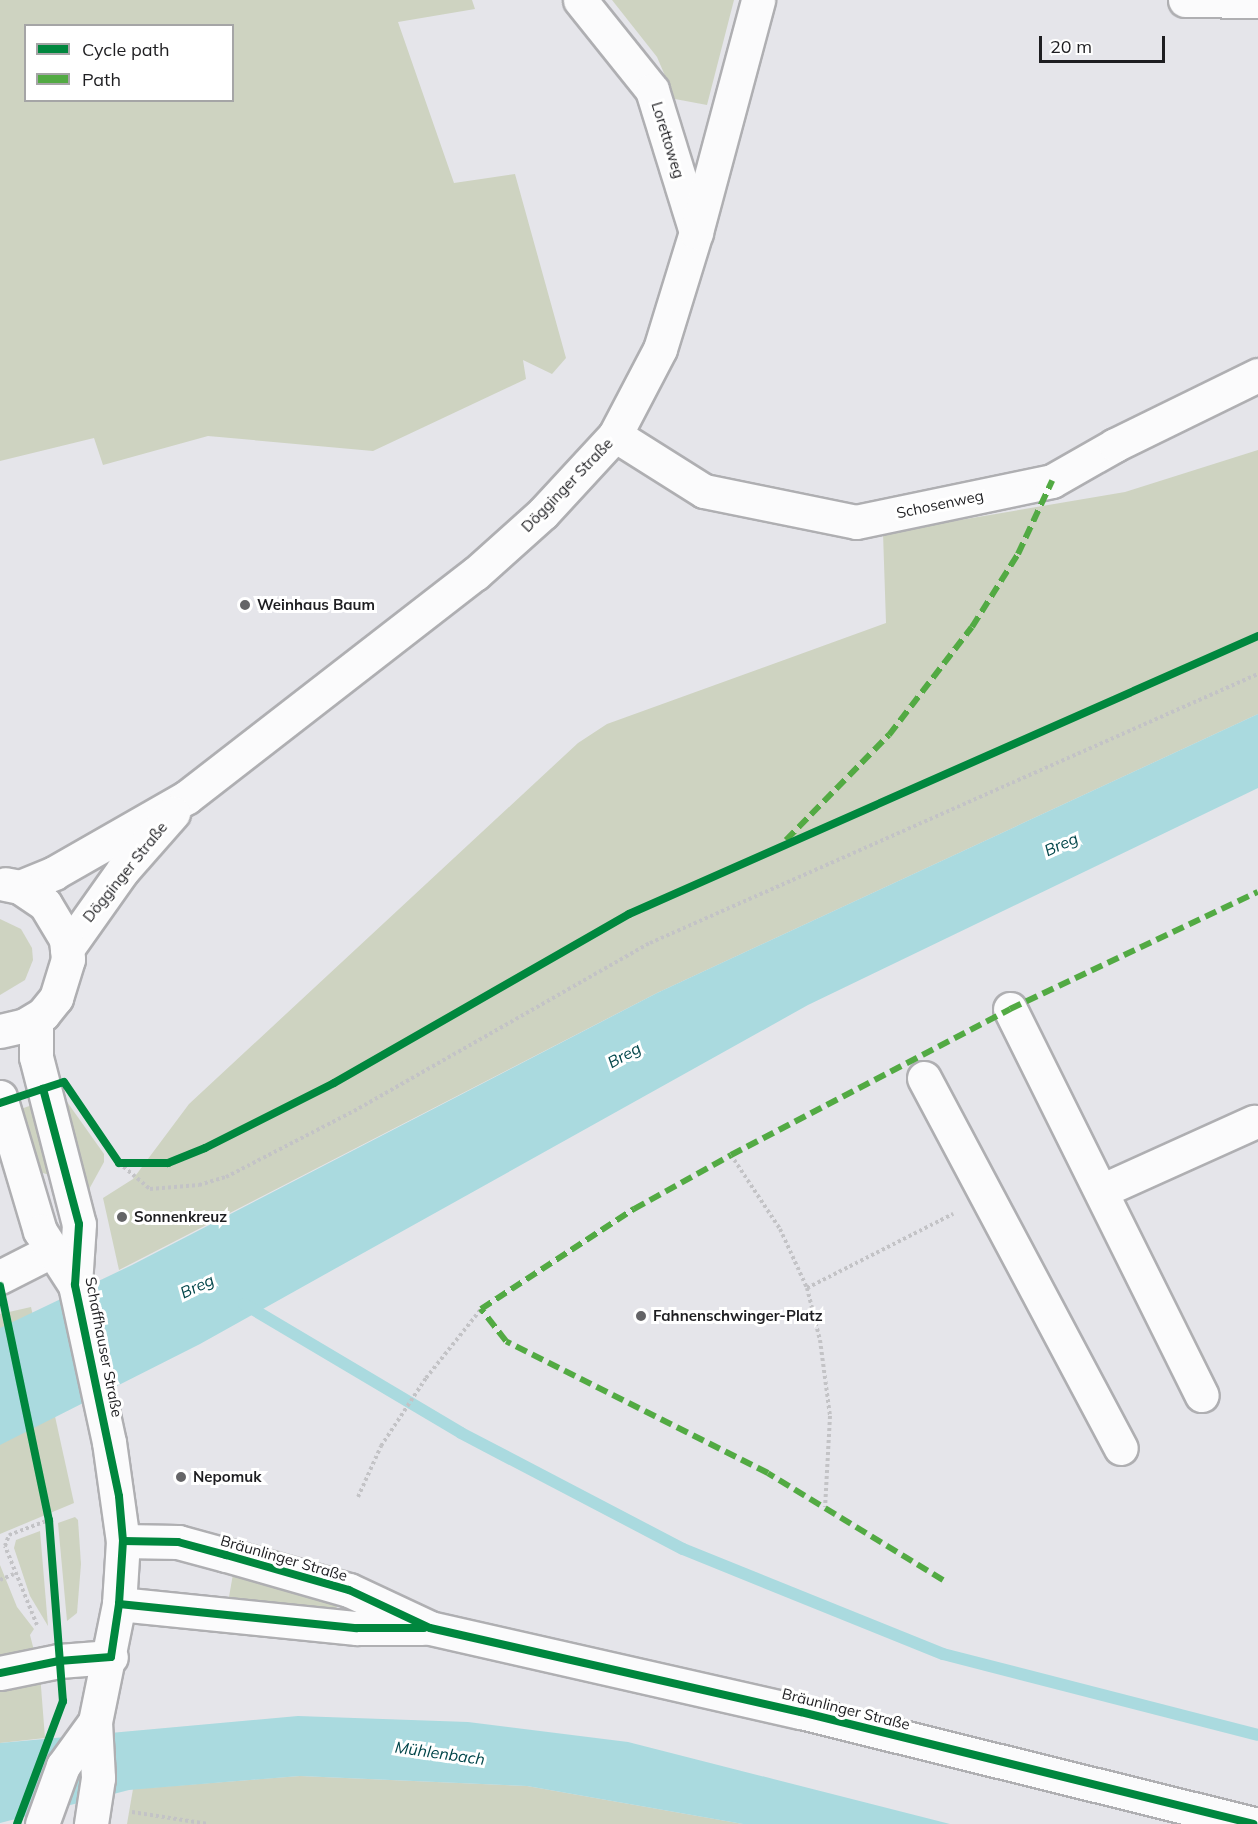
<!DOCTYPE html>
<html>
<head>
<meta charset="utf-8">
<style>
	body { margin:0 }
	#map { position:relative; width:1258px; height:1824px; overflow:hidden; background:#e5e5ea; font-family:Mulish,sans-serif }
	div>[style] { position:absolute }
	.green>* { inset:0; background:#ced3c1 }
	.water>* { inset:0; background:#aadadf }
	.stream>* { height:12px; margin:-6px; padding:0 6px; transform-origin:6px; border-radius:6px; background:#aadadf }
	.path>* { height:4px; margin-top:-2px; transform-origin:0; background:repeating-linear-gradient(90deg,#c3c3c6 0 3px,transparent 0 6px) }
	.roads { filter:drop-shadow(2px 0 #afafb2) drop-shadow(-2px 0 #afafb2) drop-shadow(0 2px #afafb2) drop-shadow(0 -2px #afafb2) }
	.minor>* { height:33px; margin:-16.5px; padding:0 16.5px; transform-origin:16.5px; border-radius:16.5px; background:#fbfbfc }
	.major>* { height:33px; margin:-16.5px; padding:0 16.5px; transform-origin:16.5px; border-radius:16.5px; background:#fbfbfc }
	.quiet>* { height:6px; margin-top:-3px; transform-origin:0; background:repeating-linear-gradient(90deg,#52aa43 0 12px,transparent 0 18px) }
	.cycleway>* { height:8px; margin:-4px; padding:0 4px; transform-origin:4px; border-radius:4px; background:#00873e }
	.dots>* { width:16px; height:16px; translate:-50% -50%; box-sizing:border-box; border:3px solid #fff; border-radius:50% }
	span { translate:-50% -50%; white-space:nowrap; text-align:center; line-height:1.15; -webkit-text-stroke:6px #fff; paint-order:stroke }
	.street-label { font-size:15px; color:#1e1e21 }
	.poi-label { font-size:15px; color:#1e1e21; font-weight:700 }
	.left { translate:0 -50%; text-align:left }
	.water-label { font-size:16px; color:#014549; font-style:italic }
	.legend { position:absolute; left:24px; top:24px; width:210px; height:78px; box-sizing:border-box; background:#fff; border:2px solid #a5a5a6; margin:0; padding:8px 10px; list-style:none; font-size:18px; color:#1e1e21 }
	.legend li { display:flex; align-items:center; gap:12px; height:30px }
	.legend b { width:30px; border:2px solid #a5a5a6 }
	.scale { position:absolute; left:1039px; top:36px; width:126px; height:27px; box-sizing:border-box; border:3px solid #1e1e21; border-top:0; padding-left:8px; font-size:18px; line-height:21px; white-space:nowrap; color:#1e1e21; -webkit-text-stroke:4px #fff; paint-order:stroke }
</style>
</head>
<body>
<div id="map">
	<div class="green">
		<div style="clip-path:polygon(evenodd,0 0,472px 0,475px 9px,398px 22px,454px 183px,515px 174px,566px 358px,552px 374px,523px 360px,526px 379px,373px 451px,208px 436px,103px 465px,94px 438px,0 461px,0 0,26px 26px,232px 26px,232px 100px,26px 100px,26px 26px)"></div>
		<div style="clip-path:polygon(612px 0,734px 0,707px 105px,675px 99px,657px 57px)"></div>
		<div style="clip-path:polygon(1258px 450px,1258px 714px,657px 993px,119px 1270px,103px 1198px,133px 1179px,189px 1104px,578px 743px,607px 724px,886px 623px,883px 533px,1125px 492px)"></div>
		<div style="clip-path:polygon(0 919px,21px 929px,32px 948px,33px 960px,25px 980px,0 995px)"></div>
		<div style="clip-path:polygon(65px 1099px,104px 1154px,104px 1162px,87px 1193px,59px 1101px)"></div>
		<div style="clip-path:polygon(35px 1104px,54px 1171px,49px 1175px,37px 1171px,18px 1110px)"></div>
		<div style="clip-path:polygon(31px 1307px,74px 1503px,0 1534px,0 1314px)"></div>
		<div style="clip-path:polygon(75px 1517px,78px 1520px,81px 1564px,77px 1613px,67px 1621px,58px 1523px)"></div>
		<div style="clip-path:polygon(40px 1531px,48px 1626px,30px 1596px,14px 1548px,16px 1540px)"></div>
		<div style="clip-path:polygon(0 1565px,17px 1607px,34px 1629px,30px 1635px,40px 1674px,45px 1738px,0 1743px)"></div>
		<div style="clip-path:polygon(233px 1574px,335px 1603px,337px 1606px,336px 1610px,229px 1597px)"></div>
		<div style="clip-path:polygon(300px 1776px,527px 1786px,743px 1824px,127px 1824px,133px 1789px)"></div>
	</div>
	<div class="water">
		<div style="clip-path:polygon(1258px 714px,1258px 788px,808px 1005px,200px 1344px,0 1445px,0 1328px,132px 1265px,657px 993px)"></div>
		<div style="clip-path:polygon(298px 1716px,468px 1722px,628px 1742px,950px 1824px,743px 1824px,527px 1786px,300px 1776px,129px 1790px,0 1823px,0 1743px)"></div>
	</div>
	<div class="stream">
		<div style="left:244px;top:1304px;width:252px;rotate:30.7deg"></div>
		<div style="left:461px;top:1433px;width:250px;rotate:27.6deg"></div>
		<div style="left:683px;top:1549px;width:280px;rotate:22deg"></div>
		<div style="left:943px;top:1654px;width:325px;rotate:14.4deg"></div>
	</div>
	<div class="path">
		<div style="left:731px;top:1155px;width:89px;rotate:56.5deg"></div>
		<div style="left:780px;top:1229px;width:65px;rotate:65.4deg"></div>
		<div style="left:807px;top:1288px;width:54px;rotate:76deg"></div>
		<div style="left:820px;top:1340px;width:77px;rotate:82.5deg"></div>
		<div style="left:830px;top:1416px;width:91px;rotate:93.1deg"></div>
		<div style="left:119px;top:1163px;width:40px;rotate:40deg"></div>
		<div style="left:150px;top:1189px;width:49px;rotate:-4.7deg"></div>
		<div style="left:199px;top:1185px;width:28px;rotate:-17deg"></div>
		<div style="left:226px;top:1177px;width:144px;rotate:-27.3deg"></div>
		<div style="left:354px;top:1111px;width:340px;rotate:-29.6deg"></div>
		<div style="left:650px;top:943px;width:665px;rotate:-23.87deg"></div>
		<div style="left:807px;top:1288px;width:164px;rotate:-26.9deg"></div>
		<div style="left:358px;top:1497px;width:56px;rotate:-65.7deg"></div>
		<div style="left:381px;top:1446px;width:82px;rotate:-56.5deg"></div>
		<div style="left:426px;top:1378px;width:88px;rotate:-51.4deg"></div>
		<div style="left:0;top:1580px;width:15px;rotate:-23deg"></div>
		<div style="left:37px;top:1625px;width:85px;rotate:-112.1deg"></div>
		<div style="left:5px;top:1546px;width:12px;rotate:-70deg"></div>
		<div style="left:9px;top:1535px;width:43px;rotate:-20.6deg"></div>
		<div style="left:132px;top:1812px;width:77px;rotate:9deg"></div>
	</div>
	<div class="roads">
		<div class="minor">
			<div style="left:580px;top:0;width:115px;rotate:51.3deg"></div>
			<div style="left:652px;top:90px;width:149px;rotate:72.8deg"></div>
			<div style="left:1185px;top:0;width:73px;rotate:0.8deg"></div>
			<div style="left:615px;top:435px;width:105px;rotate:32.2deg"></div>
			<div style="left:704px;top:491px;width:155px;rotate:11.5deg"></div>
			<div style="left:856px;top:522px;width:200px;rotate:-11.8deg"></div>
			<div style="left:1052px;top:481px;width:73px;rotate:-29.7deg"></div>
			<div style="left:1115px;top:445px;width:159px;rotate:-26.1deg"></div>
			<div style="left:1010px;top:1009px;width:431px;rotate:63.6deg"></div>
			<div style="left:924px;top:1078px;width:419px;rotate:62deg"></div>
			<div style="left:1101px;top:1191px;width:168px;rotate:-24.3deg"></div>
			<div style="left:0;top:1277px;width:59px;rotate:-27deg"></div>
			<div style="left:0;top:1673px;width:60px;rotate:-11.5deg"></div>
			<div style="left:59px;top:1661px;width:52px;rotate:-4.4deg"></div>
		</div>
		<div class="major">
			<div style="left:20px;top:887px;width:37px;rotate:-22deg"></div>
			<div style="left:54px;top:873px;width:153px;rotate:-29.7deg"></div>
			<div style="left:187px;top:797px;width:364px;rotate:-37.8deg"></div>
			<div style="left:475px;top:574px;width:91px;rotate:-41.9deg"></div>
			<div style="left:543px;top:513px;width:106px;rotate:-47.3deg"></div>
			<div style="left:615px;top:435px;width:97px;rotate:-62.4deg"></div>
			<div style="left:660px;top:349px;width:122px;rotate:-72.9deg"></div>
			<div style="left:696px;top:232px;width:240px;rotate:-75deg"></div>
			<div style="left:67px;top:949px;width:97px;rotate:-54.7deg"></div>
			<div style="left:123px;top:870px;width:76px;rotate:-48.7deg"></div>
			<div style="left:36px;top:1019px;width:38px;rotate:90deg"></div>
			<div style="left:36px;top:1057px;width:172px;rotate:75.6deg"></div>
			<div style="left:79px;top:1224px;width:61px;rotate:93.8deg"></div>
			<div style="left:75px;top:1285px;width:161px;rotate:77.8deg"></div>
			<div style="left:109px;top:1442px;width:100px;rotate:82deg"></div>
			<div style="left:123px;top:1541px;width:63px;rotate:93.6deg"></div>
			<div style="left:119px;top:1604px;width:120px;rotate:101.5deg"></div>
			<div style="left:95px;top:1722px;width:56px;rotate:86.9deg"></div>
			<div style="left:98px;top:1778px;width:47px;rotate:98.7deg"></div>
			<div style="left:0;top:1031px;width:26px;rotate:-13deg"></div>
			<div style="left:25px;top:1025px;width:21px;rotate:-31deg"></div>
			<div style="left:43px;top:1014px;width:21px;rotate:-51deg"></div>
			<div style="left:56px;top:998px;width:41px;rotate:-72.9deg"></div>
			<div style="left:68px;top:959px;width:20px;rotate:-96deg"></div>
			<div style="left:66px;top:939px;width:41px;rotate:-121deg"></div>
			<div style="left:45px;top:904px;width:30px;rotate:-146deg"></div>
			<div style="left:20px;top:887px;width:15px;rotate:-169deg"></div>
			<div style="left:0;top:1097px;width:140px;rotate:73.4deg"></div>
			<div style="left:40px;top:1231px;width:64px;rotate:57.1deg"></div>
			<div style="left:123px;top:1541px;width:55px;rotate:1deg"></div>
			<div style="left:178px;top:1542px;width:50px;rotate:15.2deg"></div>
			<div style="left:226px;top:1555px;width:128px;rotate:15.9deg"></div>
			<div style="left:349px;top:1590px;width:89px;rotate:25.1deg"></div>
			<div style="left:430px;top:1628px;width:380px;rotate:12.8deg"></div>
			<div style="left:801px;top:1712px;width:466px;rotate:13.9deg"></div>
			<div style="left:119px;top:1604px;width:239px;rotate:5.8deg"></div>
			<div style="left:357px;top:1628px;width:65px"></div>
			<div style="left:42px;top:1824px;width:62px;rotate:-70.1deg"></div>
			<div style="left:63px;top:1766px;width:54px;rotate:-54deg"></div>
		</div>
	</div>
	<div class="quiet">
		<div style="left:786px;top:840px;width:147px;rotate:-45.6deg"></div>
		<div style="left:889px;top:735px;width:136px;rotate:-52.5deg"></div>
		<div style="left:972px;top:627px;width:86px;rotate:-57.8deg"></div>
		<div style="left:1018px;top:554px;width:81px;rotate:-65deg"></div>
		<div style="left:943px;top:1580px;width:205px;rotate:-148.6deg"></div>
		<div style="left:768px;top:1473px;width:293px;rotate:-153.3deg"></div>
		<div style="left:506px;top:1341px;width:41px;rotate:-128deg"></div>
		<div style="left:481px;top:1309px;width:183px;rotate:-33.2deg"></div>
		<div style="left:634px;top:1209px;width:111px;rotate:-29.1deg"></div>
		<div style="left:731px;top:1155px;width:315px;rotate:-27.6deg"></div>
		<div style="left:1010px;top:1009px;width:274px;rotate:-25.3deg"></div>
	</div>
	<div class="cycleway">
		<div style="left:0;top:1103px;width:67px;rotate:-18.2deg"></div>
		<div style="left:64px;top:1082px;width:98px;rotate:55.8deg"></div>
		<div style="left:119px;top:1163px;width:49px"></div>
		<div style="left:168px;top:1163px;width:40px;rotate:-22deg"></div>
		<div style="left:205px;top:1148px;width:144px;rotate:-26.7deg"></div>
		<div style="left:334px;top:1083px;width:340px;rotate:-29.8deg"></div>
		<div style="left:629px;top:914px;width:688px;rotate:-23.84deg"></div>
		<div style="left:0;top:1286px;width:239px;rotate:78.2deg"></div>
		<div style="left:49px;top:1520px;width:182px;rotate:85.6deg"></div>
		<div style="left:63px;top:1701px;width:131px;rotate:110.5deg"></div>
		<div style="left:123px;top:1541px;width:55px;rotate:1deg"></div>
		<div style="left:178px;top:1542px;width:50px;rotate:15.2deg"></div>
		<div style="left:226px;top:1555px;width:128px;rotate:15.9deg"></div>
		<div style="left:349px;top:1590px;width:89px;rotate:25.1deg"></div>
		<div style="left:430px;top:1628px;width:380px;rotate:12.8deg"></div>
		<div style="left:801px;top:1712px;width:466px;rotate:13.9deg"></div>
		<div style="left:119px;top:1604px;width:239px;rotate:5.8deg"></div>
		<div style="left:357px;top:1628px;width:67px"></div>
		<div style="left:0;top:1673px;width:60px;rotate:-11.5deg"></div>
		<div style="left:59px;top:1661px;width:52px;rotate:-4.4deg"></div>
		<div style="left:111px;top:1657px;width:54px;rotate:-81.4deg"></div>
		<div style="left:119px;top:1604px;width:63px;rotate:-86.4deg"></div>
		<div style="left:123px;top:1541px;width:45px;rotate:-95.1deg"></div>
		<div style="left:119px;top:1496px;width:216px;rotate:-101.8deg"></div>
		<div style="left:75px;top:1285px;width:61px;rotate:-86.2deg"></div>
		<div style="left:79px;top:1224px;width:140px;rotate:-104.9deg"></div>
	</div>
	<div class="dots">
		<div style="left:245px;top:605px;background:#646467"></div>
		<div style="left:122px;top:1217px;background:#646467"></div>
		<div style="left:641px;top:1316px;background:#646467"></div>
		<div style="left:181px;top:1477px;background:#646467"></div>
	</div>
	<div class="street-label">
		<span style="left:668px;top:140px;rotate:73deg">Lorettoweg</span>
		<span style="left:567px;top:485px;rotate:-46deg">Dögginger Straße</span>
		<span style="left:940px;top:504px;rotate:-12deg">Schosenweg</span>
		<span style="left:125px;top:872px;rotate:-51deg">Dögginger Straße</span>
		<span style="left:104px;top:1347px;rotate:79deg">Schaffhauser Straße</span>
		<span style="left:284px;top:1558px;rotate:16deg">Bräunlinger Straße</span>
		<span style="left:846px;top:1709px;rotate:14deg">Bräunlinger Straße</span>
	</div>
	<div class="poi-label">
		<span class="left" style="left:257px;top:605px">Weinhaus Baum</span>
		<span class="left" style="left:134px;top:1217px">Sonnenkreuz</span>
		<span class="left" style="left:653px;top:1316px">Fahnenschwinger-Platz</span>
		<span class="left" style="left:193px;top:1477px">Nepomuk</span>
	</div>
	<div class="water-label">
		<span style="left:1061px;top:844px;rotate:-24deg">Breg</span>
		<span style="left:624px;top:1055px;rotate:-29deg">Breg</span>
		<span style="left:197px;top:1286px;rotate:-25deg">Breg</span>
		<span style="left:440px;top:1753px;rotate:8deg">Mühlenbach</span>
	</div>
	<ul class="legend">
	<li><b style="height:8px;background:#00873e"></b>Cycle path</li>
	<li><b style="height:8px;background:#52aa43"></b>Path</li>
	</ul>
	<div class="scale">20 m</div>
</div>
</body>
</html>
